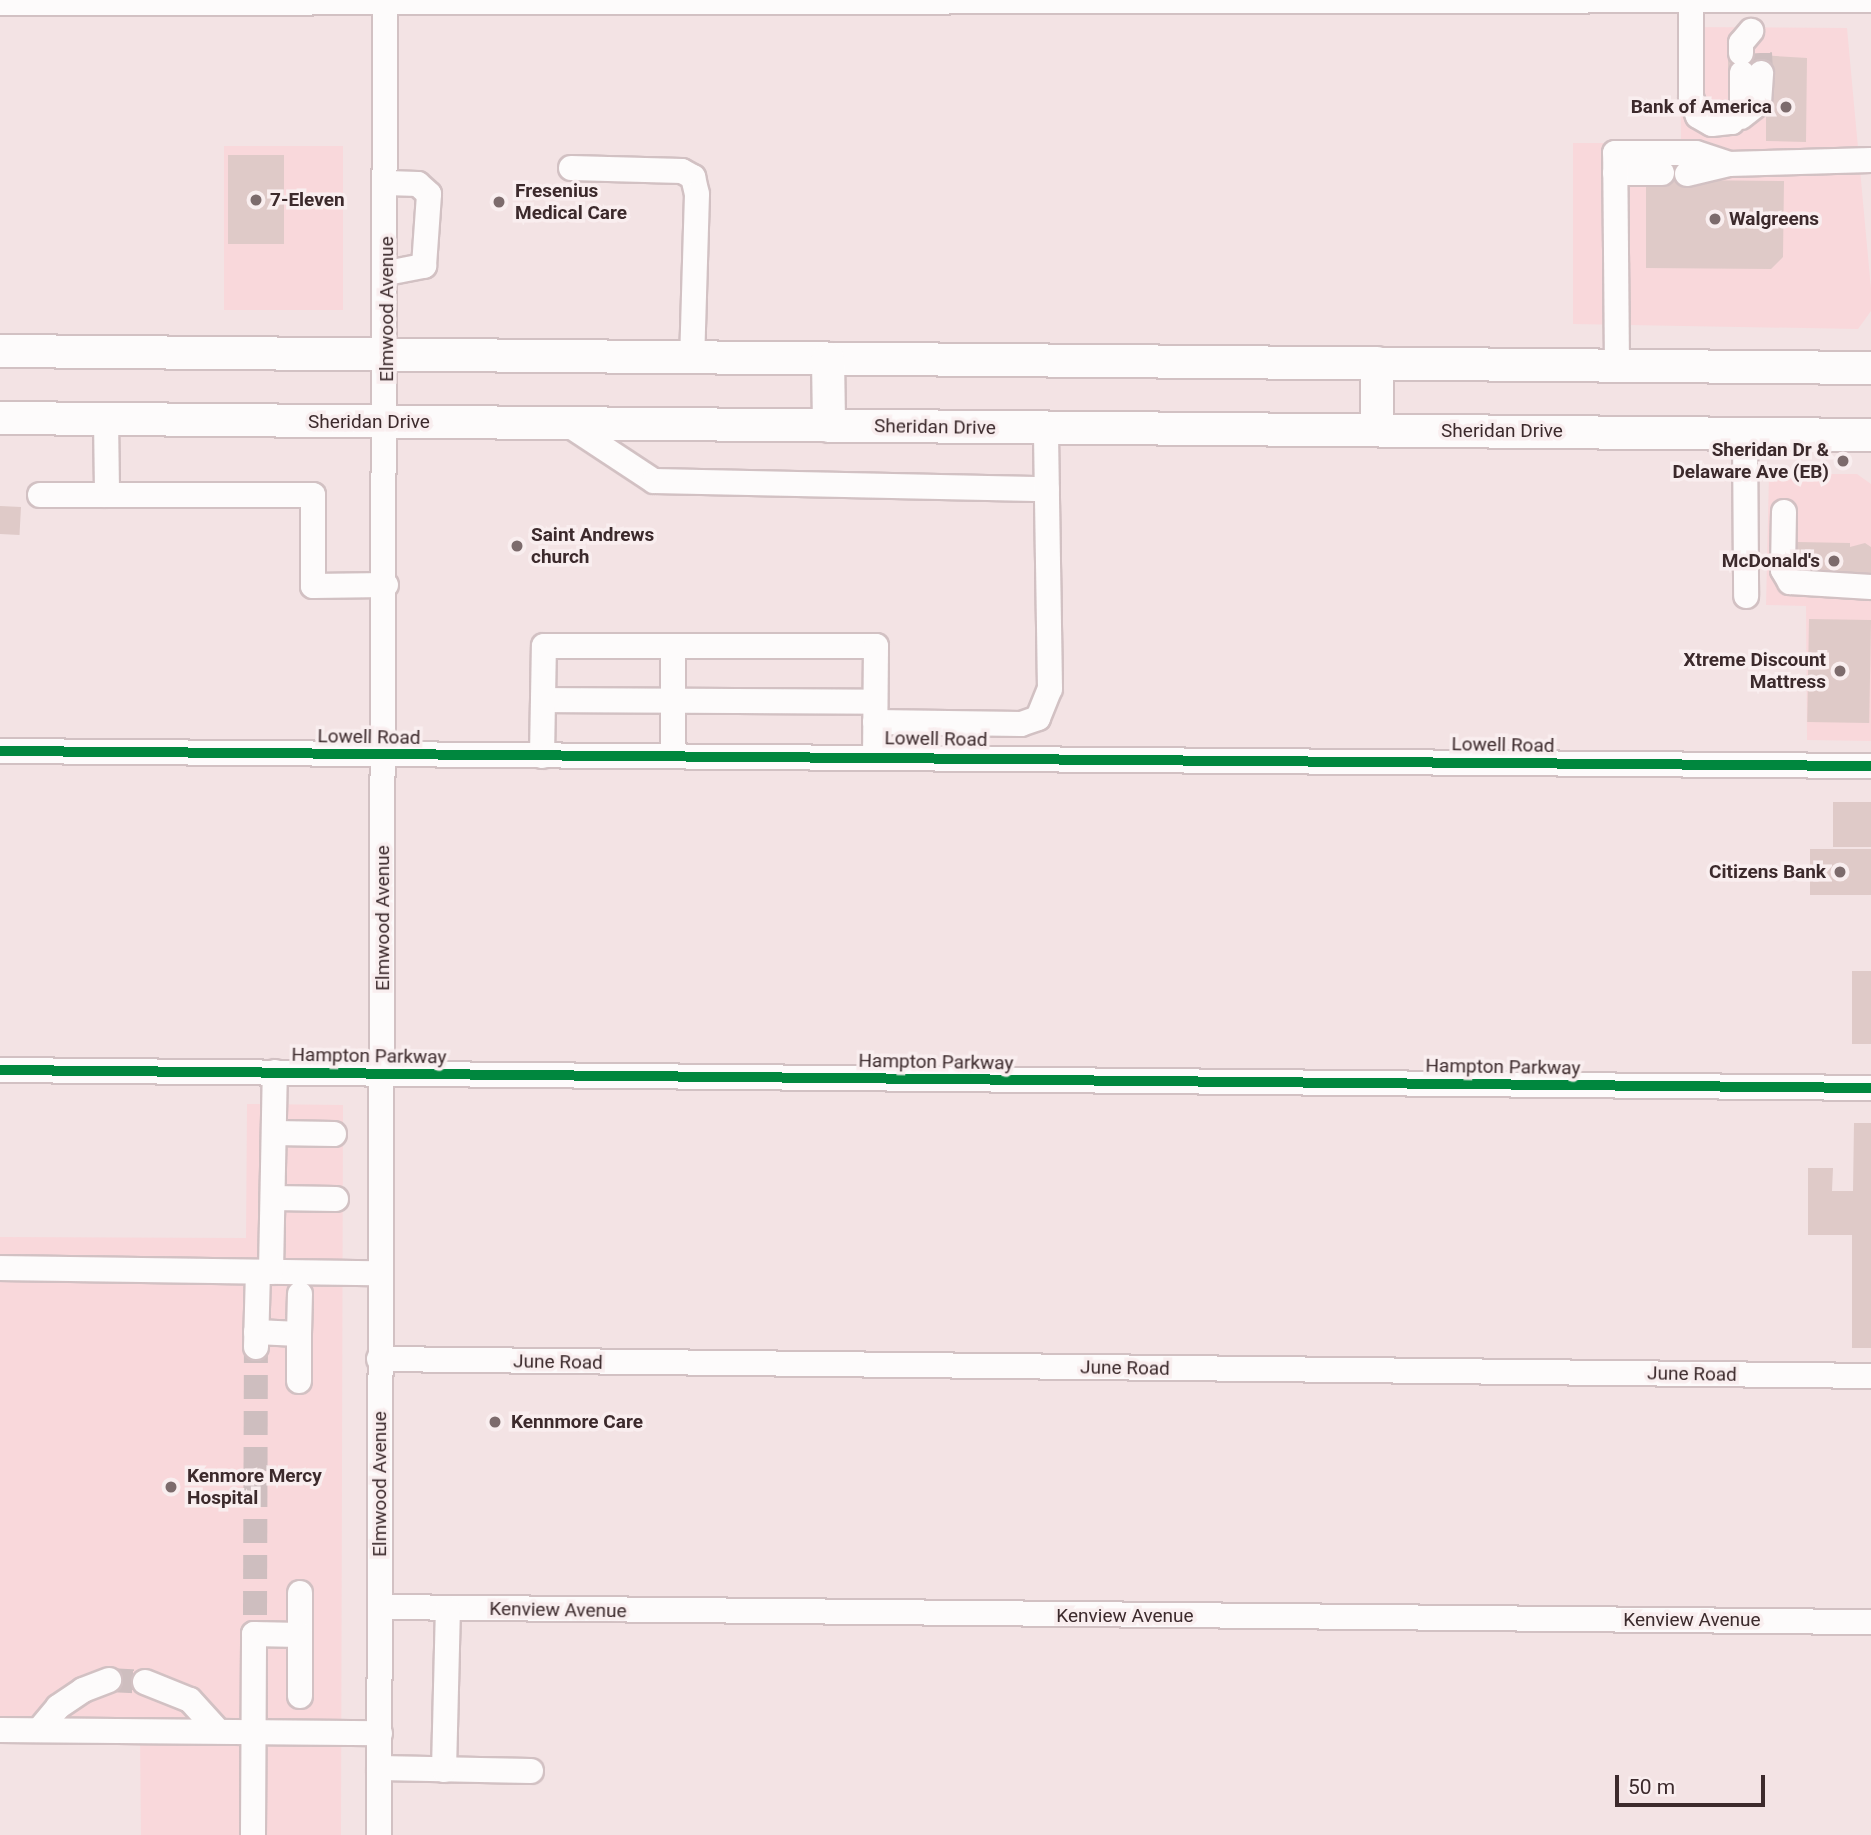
<!DOCTYPE html>
<html>
<head>
<meta charset="utf-8">
<style>
	body { margin:0 }
	#map { position:relative; width:1871px; height:1835px; overflow:hidden; background:#f3e3e4; font-family:Roboto,sans-serif }
	div>[style] { position:absolute }
	.built>* { inset:0; background:#f9d8db; transform-origin:0 0 }
	.building>* { inset:0; background:#dfcac8; transform-origin:0 0 }
	.minor-tunnel>* { height:24px; margin-top:-12px; transform-origin:0; background:repeating-linear-gradient(90deg,#cebebf 0 24px,transparent 0 36px) }
	.roads { filter:drop-shadow(2px 0 #d2c1c3) drop-shadow(-2px 0 #d2c1c3) drop-shadow(0 2px #d2c1c3) drop-shadow(0 -2px #d2c1c3) }
	.minor>* { height:24px; margin:-12px; padding:0 12px; transform-origin:12px; border-radius:12px; background:#fdfbfb }
	.major>* { height:32px; margin:-16px; padding:0 16px; transform-origin:16px; border-radius:16px; background:#fdfbfb }
	.cycleway>* { height:10px; margin:-5px; padding:0 5px; transform-origin:5px; border-radius:5px; background:#00873e }
	.dots>* { width:19px; height:19px; translate:-50% -50%; box-sizing:border-box; border:4px solid #f9eeef; border-radius:50% }
	span { translate:-50% -50%; white-space:nowrap; text-align:center; line-height:1.15; -webkit-text-stroke:7px #f9eeef; paint-order:stroke }
	.poi-label { font-size:19px; color:#3c2a2c; font-weight:700 }
	.right { translate:-100% -50%; text-align:right }
	.left { translate:0 -50%; text-align:left }
	.street-label { font-size:19px; color:#3c2a2c }
	.scale { position:absolute; left:1615px; top:1775px; width:150px; height:32px; box-sizing:border-box; border:4px solid #3c2a2c; border-top:0; padding-left:9px; font-size:21px; line-height:24px; white-space:nowrap; color:#3c2a2c; -webkit-text-stroke:5px #f9eeef; paint-order:stroke }
</style>
</head>
<body>
<div id="map">
	<div class="built">
		<div style="clip-path:polygon(1680px 27px,1847px 28px,1871px 289px,1871px 311px,1858px 329px,1573px 324px,1573px 143px,1681px 143px)"></div>
		<div style="left:224px;top:146px;width:119px;height:164px"></div>
		<div style="clip-path:polygon(1769px 474px,1857px 474px,1871px 484px,1871px 741px,1807px 740px,1806px 606px,1766px 605px)"></div>
		<div style="clip-path:polygon(247px 1104px,343px 1105px,341px 1835px,141px 1835px,140px 1735px,0 1735px,0 1237px,246px 1238px)"></div>
	</div>
	<div class="building">
		<div style="clip-path:polygon(1728px 53px,1807px 58px,1806px 142px,1766px 141px,1766px 73px,1728px 73px)"></div>
		<div style="left:228px;top:155px;width:56px;height:89px"></div>
		<div style="clip-path:polygon(1662px 164px,1687px 164px,1687px 180px,1784px 181px,1783px 257px,1771px 269px,1646px 268px,1646px 179px)"></div>
		<div style="left:0;top:506px;width:21px;height:28px;rotate:3deg"></div>
		<div style="clip-path:polygon(1797px 542px,1850px 543px,1850px 547px,1865px 543px,1871px 547px,1871px 575px,1796px 577px)"></div>
		<div style="left:1809px;top:619px;width:62px;height:103px;rotate:1deg"></div>
		<div style="left:1833px;top:802px;width:38px;height:45px"></div>
		<div style="left:1810px;top:849px;width:61px;height:46px"></div>
		<div style="left:1852px;top:971px;width:19px;height:73px"></div>
		<div style="clip-path:polygon(1854px 1123px,1871px 1123px,1871px 1348px,1852px 1348px,1852px 1235px,1808px 1235px,1808px 1168px,1833px 1168px,1832px 1191px,1853px 1191px)"></div>
	</div>
	<div class="minor-tunnel">
		<div style="left:1760px;top:53px;width:20px;rotate:87deg"></div>
		<div style="left:255px;top:1615px;width:268px;rotate:-89.8deg"></div>
		<div style="left:109px;top:1680px;width:36px;rotate:3deg"></div>
	</div>
	<div class="roads">
		<div class="minor">
			<div style="left:1691px;top:0;width:97px;rotate:90deg"></div>
			<div style="left:1691px;top:97px;width:20px;rotate:70deg"></div>
			<div style="left:1698px;top:116px;width:16px;rotate:30deg"></div>
			<div style="left:1712px;top:124px;width:20px;rotate:-6deg"></div>
			<div style="left:1732px;top:122px;width:18px;rotate:-56deg"></div>
			<div style="left:1742px;top:107px;width:34px;rotate:-90deg"></div>
			<div style="left:0;top:3px;width:1871px;rotate:-0.09deg"></div>
			<div style="left:1741px;top:53px;width:10px;rotate:-90deg"></div>
			<div style="left:1741px;top:43px;width:16px;rotate:-50deg"></div>
			<div style="left:1741px;top:117px;width:23px;rotate:-38deg"></div>
			<div style="left:1759px;top:103px;width:30px;rotate:-86deg"></div>
			<div style="left:571px;top:168px;width:111px;rotate:1.5deg"></div>
			<div style="left:682px;top:171px;width:13px;rotate:29deg"></div>
			<div style="left:693px;top:177px;width:17px;rotate:77deg"></div>
			<div style="left:697px;top:194px;width:164px;rotate:91.7deg"></div>
			<div style="left:1615px;top:173px;width:47px"></div>
			<div style="left:1687px;top:174px;width:43px;rotate:-13.4deg"></div>
			<div style="left:387px;top:273px;width:38px;rotate:-11deg"></div>
			<div style="left:424px;top:266px;width:72px;rotate:-86deg"></div>
			<div style="left:429px;top:194px;width:15px;rotate:-138deg"></div>
			<div style="left:418px;top:184px;width:31px;rotate:-178deg"></div>
			<div style="left:1617px;top:365px;width:212px;rotate:-90.5deg"></div>
			<div style="left:1615px;top:153px;width:81px"></div>
			<div style="left:1696px;top:153px;width:35px;rotate:18deg"></div>
			<div style="left:1729px;top:164px;width:142px;rotate:-1.6deg"></div>
			<div style="left:106px;top:419px;width:76px;rotate:89.2deg"></div>
			<div style="left:566px;top:423px;width:105px;rotate:33.4deg"></div>
			<div style="left:654px;top:481px;width:393px;rotate:1.2deg"></div>
			<div style="left:1745px;top:434px;width:162px;rotate:89.6deg"></div>
			<div style="left:40px;top:495px;width:273px"></div>
			<div style="left:313px;top:495px;width:91px;rotate:90deg"></div>
			<div style="left:313px;top:586px;width:73px;rotate:-0.8deg"></div>
			<div style="left:1784px;top:512px;width:58px;rotate:91deg"></div>
			<div style="left:1783px;top:570px;width:14px;rotate:60deg"></div>
			<div style="left:1790px;top:582px;width:81px;rotate:3.5deg"></div>
			<div style="left:543px;top:700px;width:332px;rotate:0.3deg"></div>
			<div style="left:875px;top:722px;width:146px;rotate:0.8deg"></div>
			<div style="left:1021px;top:724px;width:18px;rotate:-19deg"></div>
			<div style="left:1038px;top:718px;width:31px;rotate:-68deg"></div>
			<div style="left:1050px;top:689px;width:261px;rotate:-90.9deg"></div>
			<div style="left:0;top:751px;width:1871px;rotate:0.46deg"></div>
			<div style="left:542px;top:756px;width:110px;rotate:-89deg"></div>
			<div style="left:544px;top:646px;width:332px"></div>
			<div style="left:876px;top:646px;width:110px;rotate:90.5deg"></div>
			<div style="left:673px;top:756px;width:110px;rotate:-90deg"></div>
			<div style="left:0;top:1070px;width:1871px;rotate:0.55deg"></div>
			<div style="left:274px;top:1133px;width:60px;rotate:1deg"></div>
			<div style="left:273px;top:1198px;width:63px;rotate:0.9deg"></div>
			<div style="left:0;top:1268px;width:380px;rotate:0.8deg"></div>
			<div style="left:271px;top:1272px;width:200px;rotate:-88.9deg"></div>
			<div style="left:256px;top:1332px;width:43px;rotate:2.7deg"></div>
			<div style="left:299px;top:1334px;width:40px;rotate:-88.6deg"></div>
			<div style="left:299px;top:1334px;width:47px;rotate:90deg"></div>
			<div style="left:256px;top:1347px;width:75px;rotate:-88.5deg"></div>
			<div style="left:379px;top:1359px;width:1492px;rotate:0.65deg"></div>
			<div style="left:380px;top:1607px;width:1491px;rotate:0.58deg"></div>
			<div style="left:300px;top:1635px;width:42px;rotate:-90deg"></div>
			<div style="left:145px;top:1682px;width:48px;rotate:21.8deg"></div>
			<div style="left:190px;top:1700px;width:42px;rotate:47.9deg"></div>
			<div style="left:0;top:1730px;width:380px;rotate:0.5deg"></div>
			<div style="left:39px;top:1730px;width:30px;rotate:-50deg"></div>
			<div style="left:58px;top:1707px;width:30px;rotate:-34deg"></div>
			<div style="left:83px;top:1690px;width:28px;rotate:-21deg"></div>
			<div style="left:379px;top:1768px;width:152px;rotate:1.1deg"></div>
			<div style="left:444px;top:1770px;width:161px;rotate:-88.6deg"></div>
			<div style="left:253px;top:1835px;width:201px;rotate:-89.7deg"></div>
			<div style="left:254px;top:1634px;width:46px;rotate:1.2deg"></div>
			<div style="left:300px;top:1635px;width:61px;rotate:90deg"></div>
			<div style="left:379px;top:1835px;width:1835px;rotate:-89.81deg"></div>
		</div>
		<div class="major">
			<div style="left:0;top:351px;width:1871px;rotate:0.52deg"></div>
			<div style="left:828px;top:359px;width:67px;rotate:89.1deg"></div>
			<div style="left:1377px;top:363px;width:67px;rotate:90deg"></div>
			<div style="left:0;top:418px;width:1871px;rotate:0.52deg"></div>
		</div>
	</div>
	<div class="cycleway">
		<div style="left:0;top:751px;width:1871px;rotate:0.46deg"></div>
		<div style="left:0;top:1070px;width:1871px;rotate:0.55deg"></div>
	</div>
	<div class="dots">
		<div style="left:1786px;top:107px;background:#7c6b6c"></div>
		<div style="left:256px;top:200px;background:#7c6b6c"></div>
		<div style="left:499px;top:202px;background:#7c6b6c"></div>
		<div style="left:1715px;top:219px;background:#7c6b6c"></div>
		<div style="left:1843px;top:461px;background:#7c6b6c"></div>
		<div style="left:517px;top:546px;background:#7c6b6c"></div>
		<div style="left:1834px;top:561px;background:#7c6b6c"></div>
		<div style="left:1840px;top:671px;background:#7c6b6c"></div>
		<div style="left:1840px;top:872px;background:#7c6b6c"></div>
		<div style="left:495px;top:1422px;background:#7c6b6c"></div>
		<div style="left:171px;top:1487px;background:#7c6b6c"></div>
	</div>
	<div class="poi-label">
		<span class="right" style="left:1772px;top:107px">Bank of America</span>
		<span class="left" style="left:515px;top:202px">Fresenius<br>Medical Care</span>
		<span class="left" style="left:270px;top:200px">7-Eleven</span>
		<span class="left" style="left:1729px;top:219px">Walgreens</span>
		<span class="right" style="left:1829px;top:461px">Sheridan Dr &amp;<br>Delaware Ave (EB)</span>
		<span class="left" style="left:531px;top:546px">Saint Andrews<br>church</span>
		<span class="right" style="left:1820px;top:561px">McDonald's</span>
		<span class="right" style="left:1826px;top:671px">Xtreme Discount<br>Mattress</span>
		<span class="right" style="left:1826px;top:872px">Citizens Bank</span>
		<span class="left" style="left:511px;top:1422px">Kennmore Care</span>
		<span class="left" style="left:187px;top:1487px">Kenmore Mercy<br>Hospital</span>
	</div>
	<div class="street-label">
		<span style="left:387px;top:309px;rotate:-90deg">Elmwood Avenue</span>
		<span style="left:369px;top:422px">Sheridan Drive</span>
		<span style="left:935px;top:427px;rotate:1deg">Sheridan Drive</span>
		<span style="left:1502px;top:431px">Sheridan Drive</span>
		<span style="left:369px;top:737px;rotate:1deg">Lowell Road</span>
		<span style="left:936px;top:739px;rotate:1deg">Lowell Road</span>
		<span style="left:1503px;top:745px;rotate:1deg">Lowell Road</span>
		<span style="left:383px;top:918px;rotate:-90deg">Elmwood Avenue</span>
		<span style="left:369px;top:1056px;rotate:1deg">Hampton Parkway</span>
		<span style="left:936px;top:1062px;rotate:1deg">Hampton Parkway</span>
		<span style="left:1503px;top:1067px;rotate:1deg">Hampton Parkway</span>
		<span style="left:558px;top:1362px;rotate:1deg">June Road</span>
		<span style="left:1125px;top:1368px;rotate:1deg">June Road</span>
		<span style="left:1692px;top:1374px;rotate:1deg">June Road</span>
		<span style="left:380px;top:1484px;rotate:-90deg">Elmwood Avenue</span>
		<span style="left:558px;top:1610px;rotate:1deg">Kenview Avenue</span>
		<span style="left:1125px;top:1616px">Kenview Avenue</span>
		<span style="left:1692px;top:1620px">Kenview Avenue</span>
	</div>
	<div class="scale">50 m</div>
</div>
</body>
</html>
